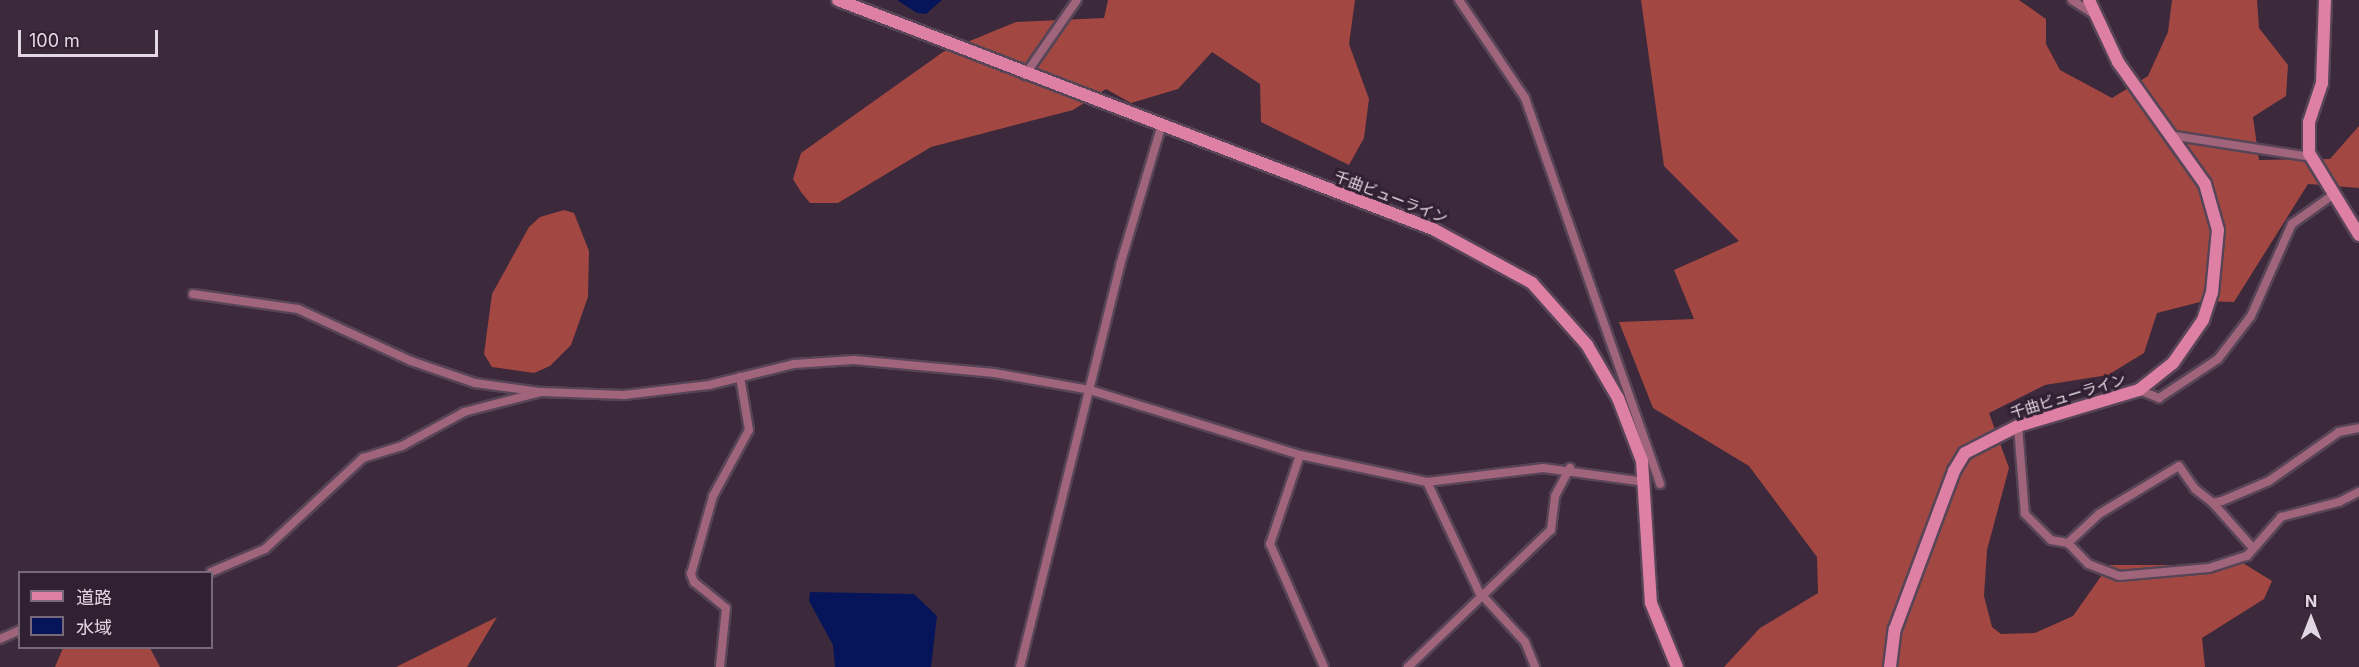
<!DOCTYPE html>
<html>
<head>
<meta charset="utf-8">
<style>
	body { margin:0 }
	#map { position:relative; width:2359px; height:667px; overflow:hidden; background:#3c293c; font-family:Inter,"Noto Sans JP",sans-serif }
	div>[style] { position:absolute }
	.forest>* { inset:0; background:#a24741 }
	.water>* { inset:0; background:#061559 }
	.roads { filter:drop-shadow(2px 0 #574557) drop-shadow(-2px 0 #574557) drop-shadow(0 2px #574557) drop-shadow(0 -2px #574557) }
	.street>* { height:8px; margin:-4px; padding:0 4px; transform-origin:4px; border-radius:4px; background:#a0647b }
	.secondary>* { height:12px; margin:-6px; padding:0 6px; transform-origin:6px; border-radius:6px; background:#de7fa4 }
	span { translate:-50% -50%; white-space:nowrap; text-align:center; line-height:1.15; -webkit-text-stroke:6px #312032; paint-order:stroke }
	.street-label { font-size:15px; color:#e3d7e3 }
	.legend { position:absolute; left:18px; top:571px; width:195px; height:78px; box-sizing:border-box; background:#312032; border:2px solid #786979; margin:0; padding:8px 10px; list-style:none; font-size:18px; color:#e3d7e3 }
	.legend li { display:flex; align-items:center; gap:12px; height:30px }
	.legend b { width:30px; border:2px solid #786979 }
	.north { position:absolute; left:2281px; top:589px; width:60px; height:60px; -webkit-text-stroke:4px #312032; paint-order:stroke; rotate:0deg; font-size:16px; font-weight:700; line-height:24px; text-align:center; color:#e3d7e3 }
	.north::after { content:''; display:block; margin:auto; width:21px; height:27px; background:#e3d7e3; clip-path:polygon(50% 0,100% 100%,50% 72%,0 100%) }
	.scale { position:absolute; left:18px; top:30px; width:140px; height:27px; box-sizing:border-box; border:3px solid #e3d7e3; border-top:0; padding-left:8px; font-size:18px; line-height:21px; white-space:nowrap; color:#e3d7e3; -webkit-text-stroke:4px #312032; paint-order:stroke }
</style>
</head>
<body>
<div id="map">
	<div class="forest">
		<div style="clip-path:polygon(1108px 0,1355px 0,1349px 44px,1369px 99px,1364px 138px,1349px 165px,1261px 122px,1260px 84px,1212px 52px,1178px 89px,1131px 103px,1106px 89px,1073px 110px,931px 147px,838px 203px,810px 203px,801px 192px,793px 179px,801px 153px,943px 52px,1016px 22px,1104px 18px)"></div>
		<div style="clip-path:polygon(1641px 0,2019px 0,2046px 19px,2046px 44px,2060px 70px,2112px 98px,2148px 76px,2168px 32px,2172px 0,2257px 0,2259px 28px,2288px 65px,2286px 96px,2253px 117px,2259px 160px,2330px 159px,2359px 126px,2359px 188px,2308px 184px,2234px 302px,2204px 301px,2157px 313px,2144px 353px,2108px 375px,2045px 385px,1989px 413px,2009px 468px,1987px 550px,1984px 596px,1992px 627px,2001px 634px,2035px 633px,2073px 616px,2109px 565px,2221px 565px,2238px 560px,2272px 581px,2264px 599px,2202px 638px,2205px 667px,1724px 667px,1760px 628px,1818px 593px,1817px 557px,1749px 466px,1653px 408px,1619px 322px,1694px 319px,1674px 270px,1739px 241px,1664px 166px)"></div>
		<div style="clip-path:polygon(564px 210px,574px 213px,589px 251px,588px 297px,571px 345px,550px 366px,534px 373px,492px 367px,484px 354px,492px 294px,529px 227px,540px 217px)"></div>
		<div style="clip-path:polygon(497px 617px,467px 667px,396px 667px)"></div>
		<div style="clip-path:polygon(63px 648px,150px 648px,160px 667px,55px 667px)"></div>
	</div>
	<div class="water">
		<div style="clip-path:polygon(897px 0,942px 0,926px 14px,917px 13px)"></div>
		<div style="clip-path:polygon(810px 592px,914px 594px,937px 616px,931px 667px,835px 667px,833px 645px,809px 601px)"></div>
	</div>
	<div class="roads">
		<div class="street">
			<div style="left:1459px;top:0;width:118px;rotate:56deg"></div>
			<div style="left:1525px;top:98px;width:409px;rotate:70.7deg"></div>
			<div style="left:2072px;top:0;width:24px;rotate:33deg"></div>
			<div style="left:1025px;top:75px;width:91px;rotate:-55.3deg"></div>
			<div style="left:2169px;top:135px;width:144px;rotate:8.8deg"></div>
			<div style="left:193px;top:294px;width:106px;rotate:8.1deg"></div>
			<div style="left:298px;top:309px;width:124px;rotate:24.7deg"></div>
			<div style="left:411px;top:361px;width:68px;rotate:19deg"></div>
			<div style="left:475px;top:383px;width:67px;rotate:7.8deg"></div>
			<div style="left:541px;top:392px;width:83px;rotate:2.1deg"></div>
			<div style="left:624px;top:395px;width:86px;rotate:-6.7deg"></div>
			<div style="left:709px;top:385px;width:88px;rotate:-13.9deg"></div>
			<div style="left:794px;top:364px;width:60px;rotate:-3.8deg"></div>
			<div style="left:854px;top:360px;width:141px;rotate:5.3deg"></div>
			<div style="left:994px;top:373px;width:97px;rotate:10deg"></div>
			<div style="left:1090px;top:390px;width:220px;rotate:17.2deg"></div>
			<div style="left:1300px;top:455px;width:130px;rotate:12deg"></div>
			<div style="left:1427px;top:482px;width:117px;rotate:-6.9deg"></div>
			<div style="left:1543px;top:468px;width:103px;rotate:7.8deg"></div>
			<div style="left:2139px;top:390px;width:22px;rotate:22deg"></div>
			<div style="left:2159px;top:398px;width:71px;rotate:-33.5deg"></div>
			<div style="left:2218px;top:359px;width:54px;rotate:-52.5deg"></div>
			<div style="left:2251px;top:316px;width:101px;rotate:-66deg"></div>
			<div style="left:2292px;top:224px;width:52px;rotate:-35.5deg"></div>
			<div style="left:2018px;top:426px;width:88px;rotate:85.5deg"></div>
			<div style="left:2025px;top:514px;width:37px;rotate:45deg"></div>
			<div style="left:2051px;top:540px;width:17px;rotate:10deg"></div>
			<div style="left:2068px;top:543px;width:42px;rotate:-43.1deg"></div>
			<div style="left:2099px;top:514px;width:93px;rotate:-31deg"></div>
			<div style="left:2179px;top:466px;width:28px;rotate:55deg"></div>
			<div style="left:2195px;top:489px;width:23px;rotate:38deg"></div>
			<div style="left:2213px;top:503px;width:9px;rotate:-13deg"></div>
			<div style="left:2222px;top:501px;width:51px;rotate:-23.1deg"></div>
			<div style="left:2269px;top:481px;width:85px;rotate:-35deg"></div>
			<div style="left:2339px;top:432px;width:20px;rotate:-11deg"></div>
			<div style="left:1300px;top:455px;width:94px;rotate:108.6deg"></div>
			<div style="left:1270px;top:544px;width:134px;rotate:66.3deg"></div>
			<div style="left:1427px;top:482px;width:122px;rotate:64.7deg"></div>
			<div style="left:1479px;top:592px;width:68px;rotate:47.4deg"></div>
			<div style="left:1525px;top:642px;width:27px;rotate:68deg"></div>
			<div style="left:2212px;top:502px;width:62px;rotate:48.3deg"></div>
			<div style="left:2068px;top:543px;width:29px;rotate:46deg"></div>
			<div style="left:2088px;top:564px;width:33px;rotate:21deg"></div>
			<div style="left:2119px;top:576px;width:90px;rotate:-5.1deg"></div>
			<div style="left:2209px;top:568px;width:40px;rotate:-18deg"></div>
			<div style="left:2247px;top:556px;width:52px;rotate:-48.9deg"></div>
			<div style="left:2281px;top:517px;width:60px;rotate:-14.5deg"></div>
			<div style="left:2339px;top:502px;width:22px;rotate:-27deg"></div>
			<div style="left:211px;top:572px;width:59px;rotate:-23.1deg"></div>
			<div style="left:265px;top:549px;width:134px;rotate:-42.9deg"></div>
			<div style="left:363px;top:458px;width:41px;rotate:-17.1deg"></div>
			<div style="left:402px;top:446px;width:71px;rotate:-28.7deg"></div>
			<div style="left:464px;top:412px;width:80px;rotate:-14.6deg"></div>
			<div style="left:0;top:639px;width:22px;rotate:-24deg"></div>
			<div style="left:720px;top:667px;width:59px;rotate:-84.2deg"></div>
			<div style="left:726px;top:608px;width:41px;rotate:-140.9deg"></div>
			<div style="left:694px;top:582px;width:9px;rotate:-111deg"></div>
			<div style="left:691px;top:574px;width:81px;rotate:-74.2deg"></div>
			<div style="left:713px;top:496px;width:75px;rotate:-61.4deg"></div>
			<div style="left:749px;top:430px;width:54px;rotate:-99.6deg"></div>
			<div style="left:1020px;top:667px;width:414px;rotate:-76deg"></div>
			<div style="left:1120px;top:265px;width:147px;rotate:-73.4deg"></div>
			<div style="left:1408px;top:667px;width:198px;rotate:-43.8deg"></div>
			<div style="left:1551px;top:530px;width:34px;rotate:-83deg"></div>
			<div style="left:1555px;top:496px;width:32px;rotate:-62deg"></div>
		</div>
		<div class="secondary">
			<div style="left:838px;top:0;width:638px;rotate:21.05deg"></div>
			<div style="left:1433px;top:229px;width:113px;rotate:28.6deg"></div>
			<div style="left:1532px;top:283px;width:83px;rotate:48.4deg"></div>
			<div style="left:1587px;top:345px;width:61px;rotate:59.7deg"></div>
			<div style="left:1618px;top:398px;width:67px;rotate:69.1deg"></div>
			<div style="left:1642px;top:461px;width:142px;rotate:86.4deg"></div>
			<div style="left:1651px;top:603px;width:69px;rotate:67.9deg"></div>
			<div style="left:2325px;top:0;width:83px;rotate:92.1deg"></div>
			<div style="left:2322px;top:83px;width:41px;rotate:108.4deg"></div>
			<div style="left:2309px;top:122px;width:31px;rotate:90deg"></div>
			<div style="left:2309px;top:153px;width:96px;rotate:58.6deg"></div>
			<div style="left:1890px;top:667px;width:38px;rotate:-83deg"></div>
			<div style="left:1895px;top:629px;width:169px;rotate:-69.5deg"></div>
			<div style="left:1954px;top:471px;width:21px;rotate:-59deg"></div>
			<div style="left:1965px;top:453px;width:59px;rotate:-27deg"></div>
			<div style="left:2018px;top:426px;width:126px;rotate:-16.6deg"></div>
			<div style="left:2139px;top:390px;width:43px;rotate:-38.5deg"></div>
			<div style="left:2173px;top:363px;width:52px;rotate:-55.1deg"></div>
			<div style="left:2203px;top:320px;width:28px;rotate:-72deg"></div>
			<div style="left:2212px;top:293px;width:63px;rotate:-84.6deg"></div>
			<div style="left:2218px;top:230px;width:48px;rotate:-105.8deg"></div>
			<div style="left:2205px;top:184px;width:150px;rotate:-125.5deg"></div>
			<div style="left:2118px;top:62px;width:68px;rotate:-115.1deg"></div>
		</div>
	</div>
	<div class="street-label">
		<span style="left:1391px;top:197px;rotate:21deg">千曲ビューライン</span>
		<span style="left:2068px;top:396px;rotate:-17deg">千曲ビューライン</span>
	</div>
	<ul class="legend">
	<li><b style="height:8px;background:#de7fa4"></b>道路</li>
	<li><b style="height:16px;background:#061559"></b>水域</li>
	</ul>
	<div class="north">N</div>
	<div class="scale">100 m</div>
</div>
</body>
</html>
